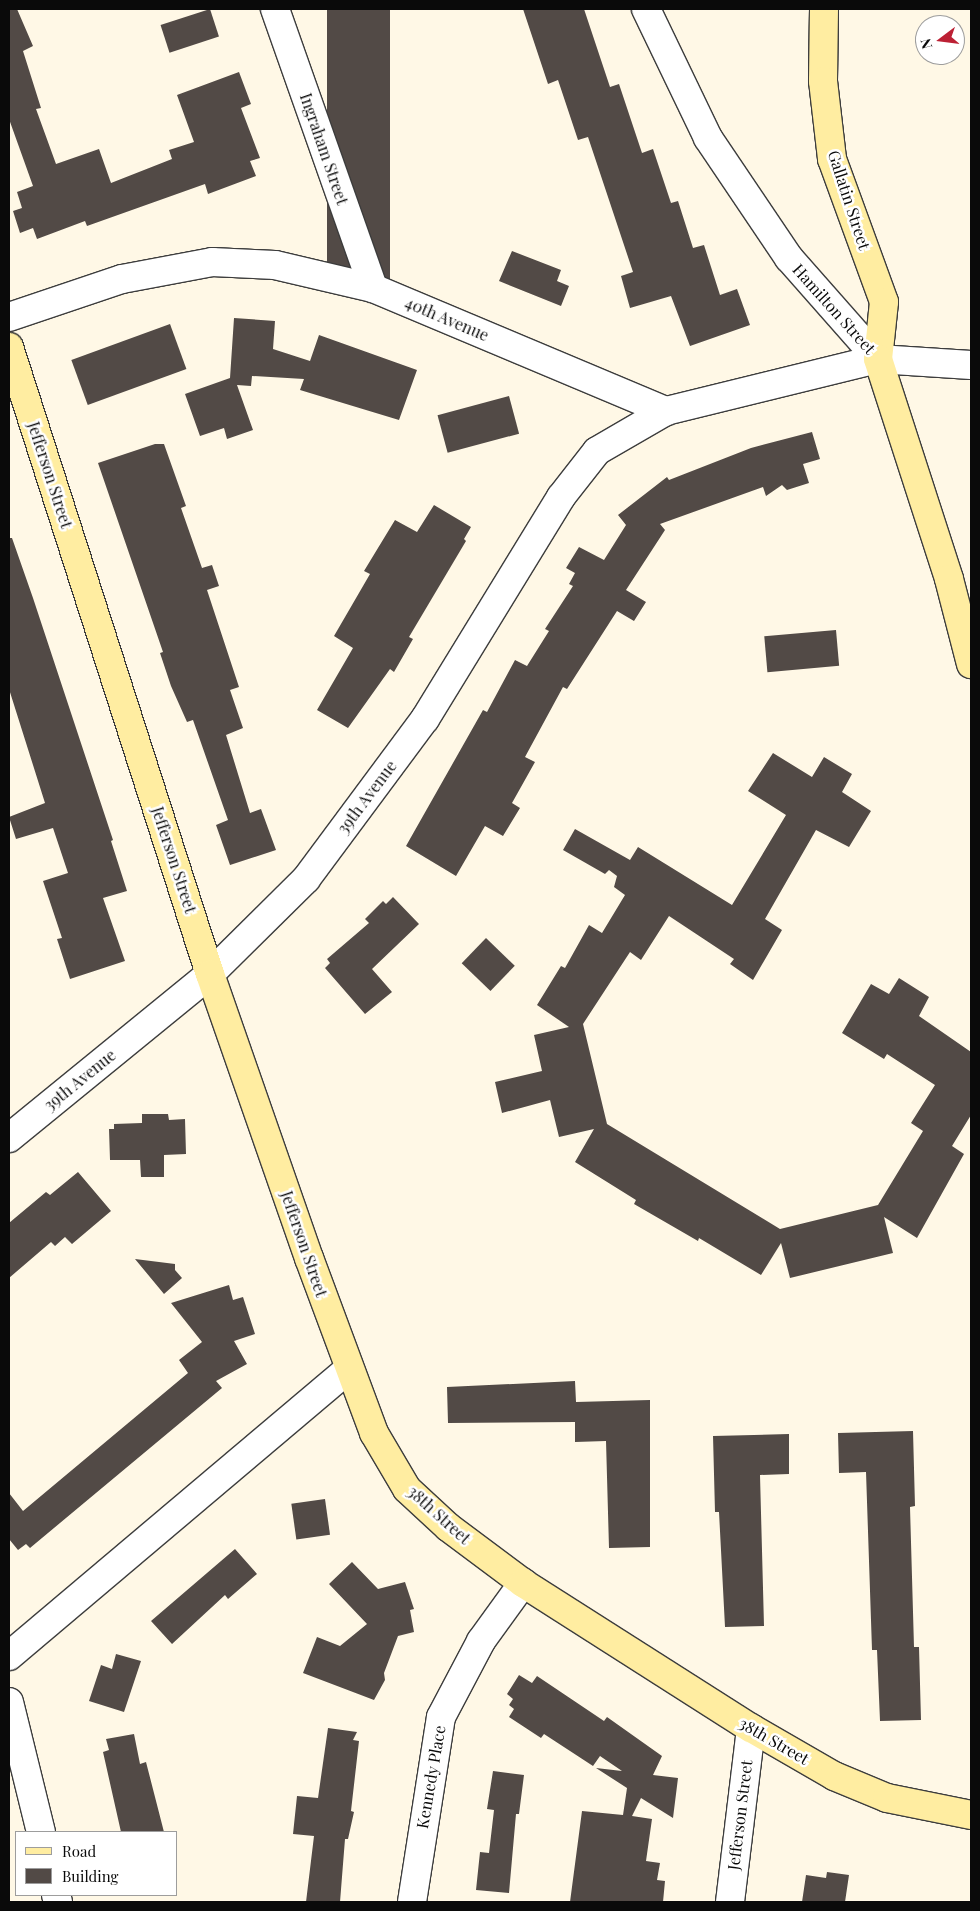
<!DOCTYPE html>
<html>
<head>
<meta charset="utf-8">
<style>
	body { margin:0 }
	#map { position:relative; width:980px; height:1911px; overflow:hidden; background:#fff8e6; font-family:"Playfair Display",serif }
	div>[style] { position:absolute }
	.building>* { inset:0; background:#524a46; transform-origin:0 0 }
	.roads { filter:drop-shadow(1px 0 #3d3d3d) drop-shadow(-1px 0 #3d3d3d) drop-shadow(0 1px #3d3d3d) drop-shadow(0 -1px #3d3d3d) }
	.street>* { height:28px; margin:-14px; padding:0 14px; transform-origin:14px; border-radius:14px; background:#fff }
	.secondary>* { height:28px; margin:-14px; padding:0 14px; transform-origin:14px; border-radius:14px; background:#ffeda1 }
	span { translate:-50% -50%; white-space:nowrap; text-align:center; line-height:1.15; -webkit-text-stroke:5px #fff; paint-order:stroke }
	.street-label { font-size:16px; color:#0a0a0a }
	.frame { position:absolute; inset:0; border:10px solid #0a0a0a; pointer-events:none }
	.legend { position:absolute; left:15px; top:1831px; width:162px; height:65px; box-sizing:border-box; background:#fff; border:1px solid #9d9d9d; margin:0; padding:6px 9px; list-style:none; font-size:15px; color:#0a0a0a }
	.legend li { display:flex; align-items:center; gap:10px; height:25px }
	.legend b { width:25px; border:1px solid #9d9d9d }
	.north { position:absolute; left:915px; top:15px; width:50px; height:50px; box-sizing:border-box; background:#fff; border:1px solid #9d9d9d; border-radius:50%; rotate:255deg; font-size:14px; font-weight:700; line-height:20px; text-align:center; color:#0a0a0a }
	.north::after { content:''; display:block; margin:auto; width:18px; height:22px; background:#bc2034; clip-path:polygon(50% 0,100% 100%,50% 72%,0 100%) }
</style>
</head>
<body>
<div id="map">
	<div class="building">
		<div style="clip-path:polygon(9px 9px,17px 9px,33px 46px,23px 51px,41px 108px,36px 109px,56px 164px,99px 149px,111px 183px,172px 159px,169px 150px,194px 142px,177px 95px,239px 72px,251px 104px,241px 108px,260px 158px,250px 161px,256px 176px,208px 194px,205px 184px,87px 226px,85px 221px,37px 239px,33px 228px,20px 233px,13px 211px,22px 208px,17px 192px,33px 186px,9px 119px)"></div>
		<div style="left:210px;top:9px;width:29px;height:52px;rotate:72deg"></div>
		<div style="left:327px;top:9px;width:63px;height:275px"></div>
		<div style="clip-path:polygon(523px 9px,584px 9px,610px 87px,619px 84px,642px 153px,653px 149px,671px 203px,678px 201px,693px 248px,704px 245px,720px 295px,737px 289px,750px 325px,690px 346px,671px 296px,630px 308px,621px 276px,633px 272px,588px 137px,578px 140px,558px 80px,548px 84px)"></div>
		<div style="clip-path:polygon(512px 251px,561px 270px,557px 281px,569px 286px,561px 306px,499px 281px)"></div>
		<div style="clip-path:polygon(234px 318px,275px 321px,273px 349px,310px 361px,319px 335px,417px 370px,399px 420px,300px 390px,304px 379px,252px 376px,251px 386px,237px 385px,253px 430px,227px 439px,224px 428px,200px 436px,185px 394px,230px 378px)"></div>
		<div style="left:170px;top:324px;width:48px;height:105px;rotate:70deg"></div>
		<div style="left:509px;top:396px;width:39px;height:74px;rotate:75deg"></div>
		<div style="clip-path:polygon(812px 432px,820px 459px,803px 464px,809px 483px,787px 490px,782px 485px,766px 496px,763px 487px,660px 524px,665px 530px,626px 590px,646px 602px,634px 621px,617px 611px,567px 689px,563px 687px,525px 757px,535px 762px,512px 803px,520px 808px,503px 836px,485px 826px,456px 876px,406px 846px,483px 710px,487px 712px,515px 660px,527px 666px,549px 631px,545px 629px,573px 586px,569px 584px,575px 573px,566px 568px,579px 547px,604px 560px,626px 525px,618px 515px,667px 477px,669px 480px,751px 448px)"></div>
		<div style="clip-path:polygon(155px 444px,164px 444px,186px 506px,181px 508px,202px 568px,212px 565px,219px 586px,207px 590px,239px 687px,230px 690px,243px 728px,226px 735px,250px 813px,261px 809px,276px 850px,230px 865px,216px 825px,228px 820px,193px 720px,187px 722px,171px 686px,160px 653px,163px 652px,98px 463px)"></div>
		<div style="clip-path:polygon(434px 505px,471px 527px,464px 539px,466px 541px,409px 637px,413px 639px,394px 672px,390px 669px,348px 728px,317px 710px,353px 648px,334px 636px,370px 574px,364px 571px,395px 520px,417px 532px)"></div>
		<div style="clip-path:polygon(9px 538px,12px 538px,33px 598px,113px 840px,111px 841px,127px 891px,103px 898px,125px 961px,70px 979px,57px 939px,62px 938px,43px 881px,68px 873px,53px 828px,16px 839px,9px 817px,45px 803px,9px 689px)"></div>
		<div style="left:836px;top:630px;width:36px;height:72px;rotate:85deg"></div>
		<div style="clip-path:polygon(773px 753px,812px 777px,824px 757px,852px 774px,842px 792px,871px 811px,849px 847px,816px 830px,765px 919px,782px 930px,753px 980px,730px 964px,734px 959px,669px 916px,641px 960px,630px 952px,583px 1024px,607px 1124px,780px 1229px,878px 1205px,923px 1131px,911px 1123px,935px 1085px,887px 1054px,884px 1059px,842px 1033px,871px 984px,889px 994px,899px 978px,929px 997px,919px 1016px,971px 1052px,971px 1115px,952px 1146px,964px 1154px,917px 1238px,884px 1217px,893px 1253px,790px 1278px,781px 1243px,761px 1275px,699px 1238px,698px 1241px,634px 1204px,636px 1200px,575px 1162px,594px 1129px,559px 1137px,550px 1100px,502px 1113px,495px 1082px,542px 1071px,534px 1035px,569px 1027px,537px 1005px,561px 966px,565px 968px,589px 925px,602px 933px,625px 895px,614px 887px,617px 876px,609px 870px,605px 874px,563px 850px,575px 829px,630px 860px,638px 847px,732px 905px,786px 815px,748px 791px)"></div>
		<div style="clip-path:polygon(393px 897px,419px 924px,372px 969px,392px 992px,365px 1014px,325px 968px,330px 963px,327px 959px,369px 923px,365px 919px,383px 901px,386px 904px)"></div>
		<div style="left:486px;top:938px;width:40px;height:35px;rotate:44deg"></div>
		<div style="clip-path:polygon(142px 1114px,168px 1114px,169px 1120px,185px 1119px,186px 1154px,164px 1155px,164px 1177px,141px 1177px,140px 1160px,110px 1160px,109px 1129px,114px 1129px,114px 1124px,142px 1123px)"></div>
		<div style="clip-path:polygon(78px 1172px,111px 1211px,72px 1244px,65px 1237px,55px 1246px,51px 1242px,9px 1278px,9px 1223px,46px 1192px,50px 1195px)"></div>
		<div style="clip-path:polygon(135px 1259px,175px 1264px,175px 1270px,182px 1278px,164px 1294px)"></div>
		<div style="clip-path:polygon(229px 1285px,233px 1300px,243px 1297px,255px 1334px,234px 1341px,247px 1364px,216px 1381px,222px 1388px,30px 1548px,26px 1544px,18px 1550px,9px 1539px,9px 1493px,23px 1511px,188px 1373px,179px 1360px,202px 1342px,171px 1303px)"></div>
		<div style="clip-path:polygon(575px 1381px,576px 1402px,650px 1400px,650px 1547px,609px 1548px,606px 1441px,575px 1442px,575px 1422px,448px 1423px,447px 1387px)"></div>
		<div style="clip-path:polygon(913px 1431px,915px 1506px,910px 1507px,914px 1647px,919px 1647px,921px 1720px,880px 1721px,877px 1650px,872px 1650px,866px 1472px,839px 1473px,838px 1433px)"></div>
		<div style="clip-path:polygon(789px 1434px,789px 1474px,760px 1475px,764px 1626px,725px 1627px,719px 1512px,715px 1512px,713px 1436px)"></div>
		<div style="left:325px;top:1499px;width:36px;height:34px;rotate:82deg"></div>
		<div style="clip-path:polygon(235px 1549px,257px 1574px,228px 1599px,225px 1595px,172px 1644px,151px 1621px)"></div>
		<div style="clip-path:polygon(352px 1562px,378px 1589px,405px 1582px,414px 1609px,410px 1610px,414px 1632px,398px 1636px,384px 1673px,385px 1680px,374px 1700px,303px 1673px,317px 1637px,340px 1646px,367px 1624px,329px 1584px)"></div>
		<div style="clip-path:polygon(116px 1654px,141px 1661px,124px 1712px,89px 1701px,101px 1665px,112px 1669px)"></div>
		<div style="clip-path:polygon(519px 1675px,532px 1683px,537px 1676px,604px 1721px,607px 1717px,662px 1756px,653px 1775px,678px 1778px,673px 1818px,641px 1798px,632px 1816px,652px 1819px,646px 1861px,660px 1863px,657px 1880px,665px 1881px,663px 1902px,570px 1902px,582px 1811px,623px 1815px,627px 1788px,596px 1768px,622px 1771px,600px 1756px,593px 1766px,544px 1734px,541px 1738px,509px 1717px,514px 1709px,509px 1705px,513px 1699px,507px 1694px)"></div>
		<div style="clip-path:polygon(328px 1728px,357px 1732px,353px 1740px,359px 1741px,351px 1811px,354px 1812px,348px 1839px,345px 1839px,340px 1902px,306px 1902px,314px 1836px,293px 1834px,297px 1796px,318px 1798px)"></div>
		<div style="clip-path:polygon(134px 1734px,140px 1764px,146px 1762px,164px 1832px,121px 1832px,103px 1752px,109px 1750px,106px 1739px)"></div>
		<div style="clip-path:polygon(493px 1771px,524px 1775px,519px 1814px,516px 1814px,509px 1893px,476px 1890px,480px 1852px,489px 1853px,494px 1810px,487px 1809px)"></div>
		<div style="clip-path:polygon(827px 1872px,849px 1875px,845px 1902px,802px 1902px,806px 1875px,826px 1878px)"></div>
	</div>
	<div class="roads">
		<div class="street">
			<div style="left:275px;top:9px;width:296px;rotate:70.6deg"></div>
			<div style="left:646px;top:9px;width:143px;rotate:64.3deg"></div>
			<div style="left:708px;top:138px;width:145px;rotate:56deg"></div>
			<div style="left:789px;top:258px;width:135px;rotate:48.6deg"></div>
			<div style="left:9px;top:317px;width:119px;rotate:-18.6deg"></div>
			<div style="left:122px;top:279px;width:92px;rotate:-10.7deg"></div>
			<div style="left:212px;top:262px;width:63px;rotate:2.7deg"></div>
			<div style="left:275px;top:265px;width:101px;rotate:13.2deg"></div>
			<div style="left:373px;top:288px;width:318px;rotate:22.8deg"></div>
			<div style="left:666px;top:411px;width:218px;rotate:-13.8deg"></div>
			<div style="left:878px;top:359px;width:93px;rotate:3.7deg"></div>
			<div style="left:9px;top:1138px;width:259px;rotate:-39.2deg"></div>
			<div style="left:210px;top:974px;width:135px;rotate:-44.7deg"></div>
			<div style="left:306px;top:879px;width:199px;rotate:-53.4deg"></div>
			<div style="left:425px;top:719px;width:260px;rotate:-58.5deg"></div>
			<div style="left:561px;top:497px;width:58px;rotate:-52deg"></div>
			<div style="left:597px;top:451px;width:80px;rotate:-30.1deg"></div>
			<div style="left:9px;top:1656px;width:444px;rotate:-40.2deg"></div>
			<div style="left:9px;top:1702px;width:134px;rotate:76.2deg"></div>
			<div style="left:56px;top:1895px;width:7px;rotate:74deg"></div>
			<div style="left:412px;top:1902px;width:187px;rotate:-81.1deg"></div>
			<div style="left:441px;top:1717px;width:86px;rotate:-62.2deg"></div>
			<div style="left:481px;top:1641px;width:72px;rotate:-54.1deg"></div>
			<div style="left:730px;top:1902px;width:175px;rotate:-83.1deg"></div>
		</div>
		<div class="secondary">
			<div style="left:824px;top:9px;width:72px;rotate:90.8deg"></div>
			<div style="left:823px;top:81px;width:79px;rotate:83.4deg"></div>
			<div style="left:832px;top:159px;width:152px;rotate:70deg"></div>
			<div style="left:884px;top:302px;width:57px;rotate:96deg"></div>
			<div style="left:878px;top:359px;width:231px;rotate:72.1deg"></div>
			<div style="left:949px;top:579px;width:88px;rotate:75.5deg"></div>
			<div style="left:9px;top:347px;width:658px;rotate:72.23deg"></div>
			<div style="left:210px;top:974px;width:301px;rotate:70.8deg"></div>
			<div style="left:309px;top:1258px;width:187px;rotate:69.6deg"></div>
			<div style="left:374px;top:1433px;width:65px;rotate:59.5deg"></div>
			<div style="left:407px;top:1489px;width:56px;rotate:42.8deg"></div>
			<div style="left:448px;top:1527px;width:94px;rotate:36.7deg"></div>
			<div style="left:523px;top:1583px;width:270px;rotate:32.5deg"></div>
			<div style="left:751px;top:1728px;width:96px;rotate:30deg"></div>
			<div style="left:834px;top:1776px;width:57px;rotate:22.5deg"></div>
			<div style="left:887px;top:1798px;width:86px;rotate:11.4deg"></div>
		</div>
	</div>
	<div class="street-label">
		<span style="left:324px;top:149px;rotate:71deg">Ingraham Street</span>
		<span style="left:849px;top:200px;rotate:72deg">Gallatin Street</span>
		<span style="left:834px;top:309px;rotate:48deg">Hamilton Street</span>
		<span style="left:447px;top:319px;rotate:23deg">40th Avenue</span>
		<span style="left:50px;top:475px;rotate:72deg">Jefferson Street</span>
		<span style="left:367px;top:797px;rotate:-53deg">39th Avenue</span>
		<span style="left:174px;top:860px;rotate:72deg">Jefferson Street</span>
		<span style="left:80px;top:1080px;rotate:-39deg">39th Avenue</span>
		<span style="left:304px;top:1244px;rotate:71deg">Jefferson Street</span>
		<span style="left:439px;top:1515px;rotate:42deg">38th Street</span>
		<span style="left:774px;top:1741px;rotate:30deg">38th Street</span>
		<span style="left:431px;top:1777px;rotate:-80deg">Kennedy Place</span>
		<span style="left:740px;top:1815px;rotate:-83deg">Jefferson Street</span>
	</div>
	<div class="frame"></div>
	<ul class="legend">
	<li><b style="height:6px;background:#ffeda1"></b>Road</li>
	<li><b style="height:14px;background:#524a46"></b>Building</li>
	</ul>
	<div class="north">N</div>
</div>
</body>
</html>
